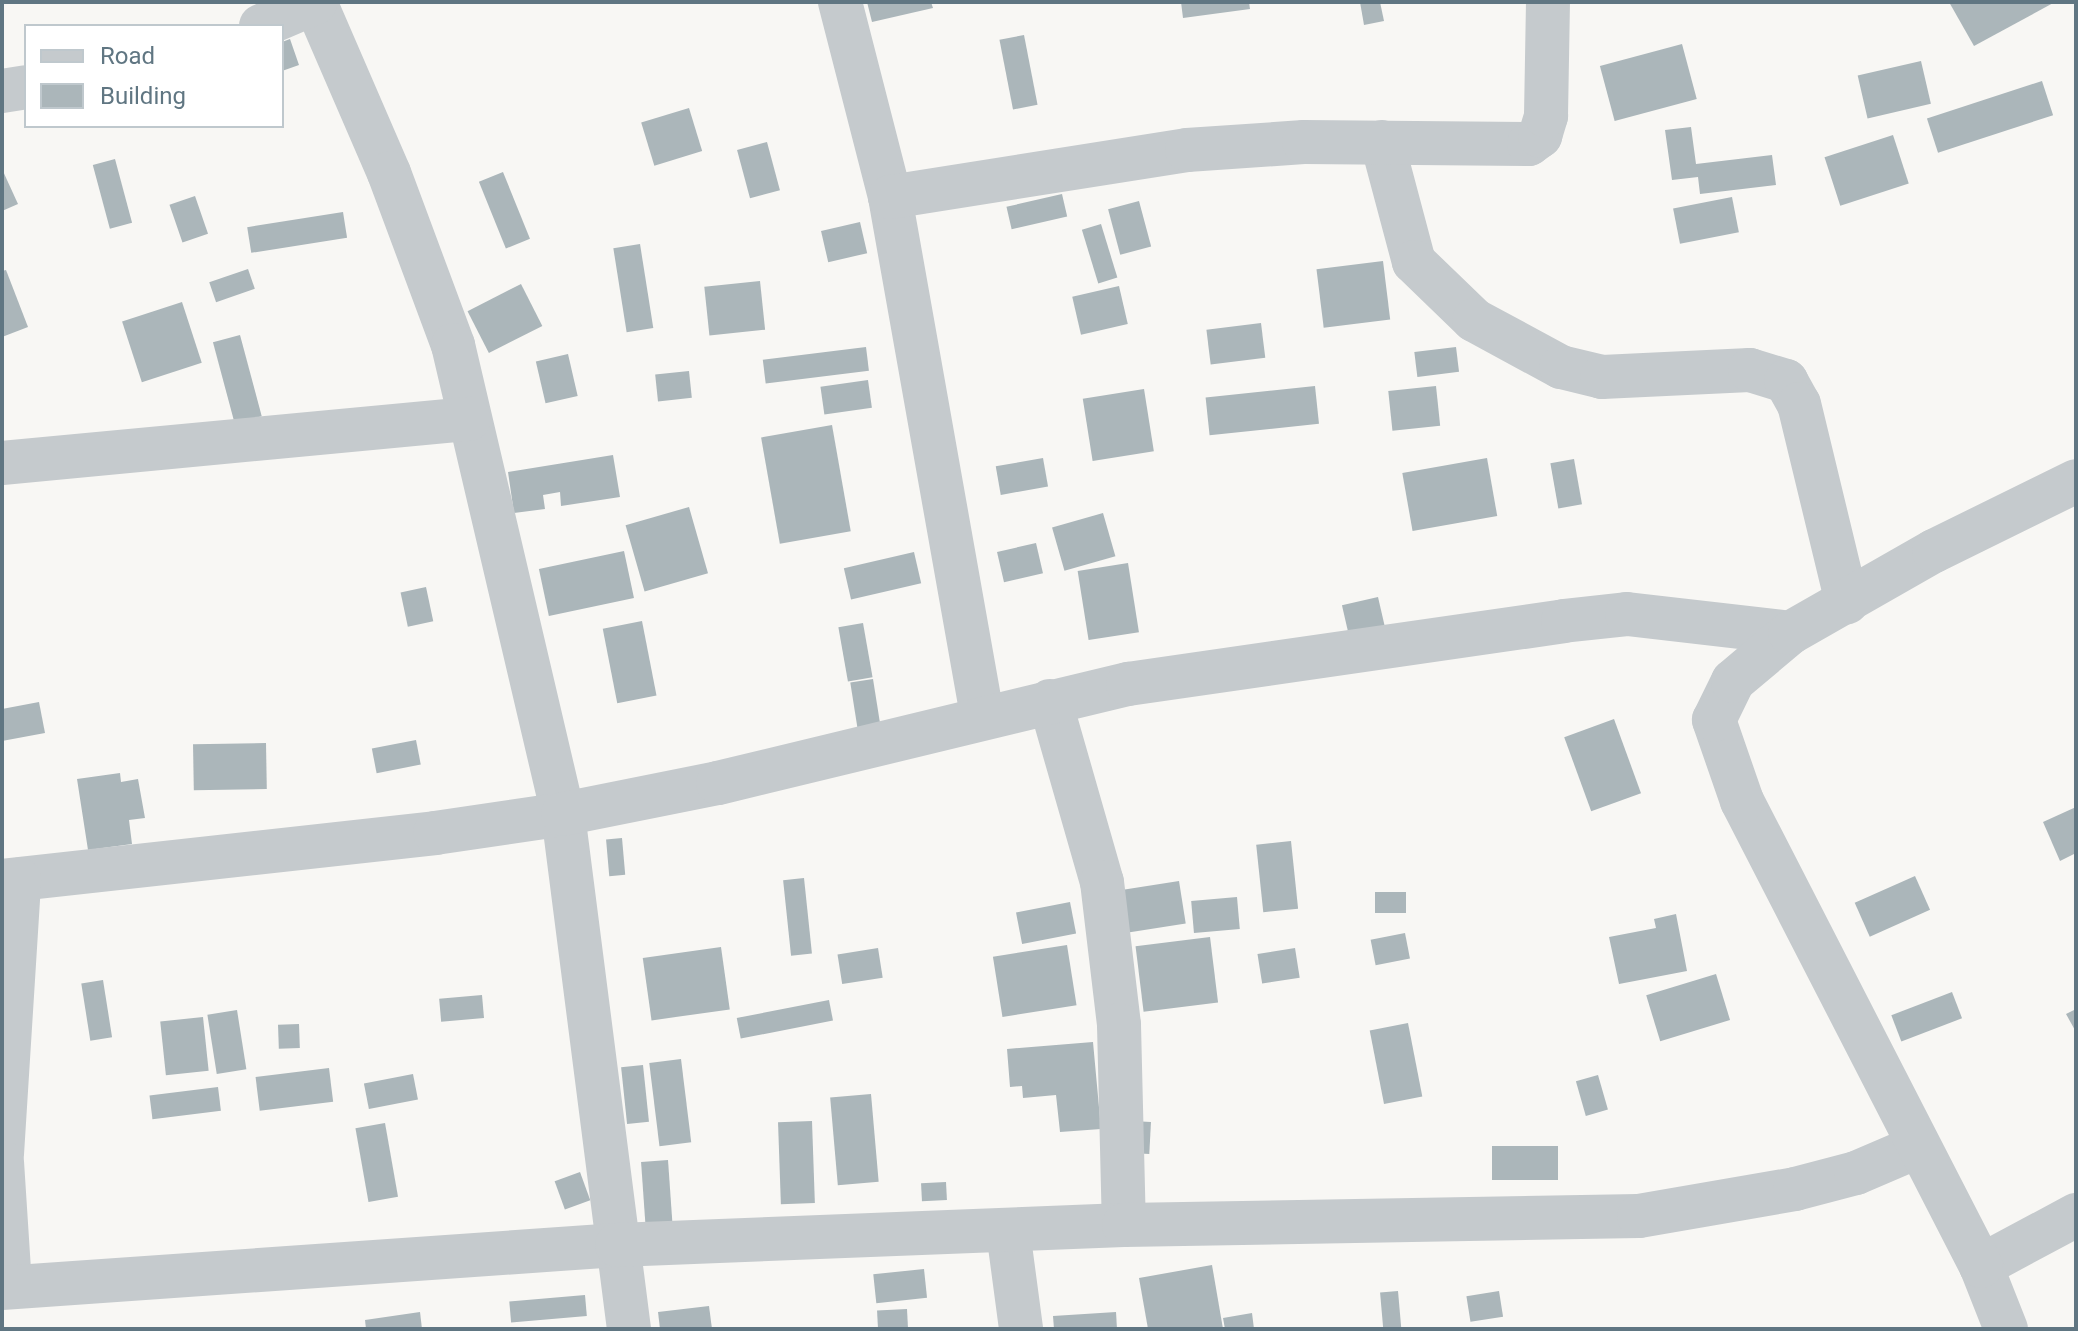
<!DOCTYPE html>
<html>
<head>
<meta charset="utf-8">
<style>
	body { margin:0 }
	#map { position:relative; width:2078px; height:1331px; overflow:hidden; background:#f8f7f4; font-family:Roboto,sans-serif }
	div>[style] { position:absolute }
	.building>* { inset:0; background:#abb6ba; transform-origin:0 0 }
	.minor>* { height:44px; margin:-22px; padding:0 22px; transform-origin:22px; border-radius:22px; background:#c5cacd }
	span { translate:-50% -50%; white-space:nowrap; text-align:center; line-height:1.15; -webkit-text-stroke:8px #fff; paint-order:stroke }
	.frame { position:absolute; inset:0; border:4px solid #607682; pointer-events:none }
	.legend { position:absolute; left:24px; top:24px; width:260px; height:104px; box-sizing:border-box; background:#fff; border:2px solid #bfc8cd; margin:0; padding:10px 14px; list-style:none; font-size:24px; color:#607682 }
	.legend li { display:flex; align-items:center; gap:16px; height:40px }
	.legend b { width:40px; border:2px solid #bfc8cd }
</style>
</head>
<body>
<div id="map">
	<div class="building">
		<div style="clip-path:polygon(867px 2px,931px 2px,933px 8px,872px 22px)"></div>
		<div style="clip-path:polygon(1181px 2px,1249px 2px,1250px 9px,1183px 18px)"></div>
		<div style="clip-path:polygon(1360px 2px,1380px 2px,1384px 21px,1364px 25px)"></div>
		<div style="clip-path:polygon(1949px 2px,2055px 2px,1974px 46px)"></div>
		<div style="left:1024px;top:35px;width:71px;height:25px;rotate:79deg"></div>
		<div style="clip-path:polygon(290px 39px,299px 65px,282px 71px,282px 42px)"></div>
		<div style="left:1682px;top:44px;width:57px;height:85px;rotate:75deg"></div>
		<div style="left:1921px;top:61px;width:44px;height:65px;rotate:77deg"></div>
		<div style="left:2042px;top:81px;width:36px;height:121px;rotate:72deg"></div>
		<div style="left:689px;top:108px;width:45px;height:50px;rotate:73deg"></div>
		<div style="clip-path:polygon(1691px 127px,1696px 164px,1772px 155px,1776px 185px,1700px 194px,1698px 177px,1672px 180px,1665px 130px)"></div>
		<div style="left:1893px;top:135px;width:51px;height:72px;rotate:72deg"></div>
		<div style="left:767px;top:142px;width:50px;height:31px;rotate:75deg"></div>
		<div style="left:115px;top:159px;width:66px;height:23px;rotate:75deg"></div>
		<div style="clip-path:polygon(2px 169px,18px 204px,2px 211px)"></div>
		<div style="left:503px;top:172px;width:72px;height:26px;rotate:68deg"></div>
		<div style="left:1062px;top:194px;width:23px;height:57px;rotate:77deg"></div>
		<div style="left:195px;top:196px;width:40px;height:27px;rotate:71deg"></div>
		<div style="left:1732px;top:197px;width:36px;height:60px;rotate:79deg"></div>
		<div style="left:1139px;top:201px;width:47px;height:32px;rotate:75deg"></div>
		<div style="left:343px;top:212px;width:26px;height:97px;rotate:81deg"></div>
		<div style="left:860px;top:222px;width:32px;height:40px;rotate:77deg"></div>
		<div style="left:1101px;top:224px;width:56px;height:20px;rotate:73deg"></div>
		<div style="left:640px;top:244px;width:85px;height:27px;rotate:81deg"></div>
		<div style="left:1383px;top:261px;width:59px;height:67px;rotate:83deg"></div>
		<div style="left:248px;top:269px;width:21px;height:41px;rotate:71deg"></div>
		<div style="clip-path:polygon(6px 270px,28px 327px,2px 337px,2px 271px)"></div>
		<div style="left:760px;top:281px;width:49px;height:56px;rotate:84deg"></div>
		<div style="left:521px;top:284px;width:47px;height:60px;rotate:63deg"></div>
		<div style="left:1119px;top:286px;width:39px;height:48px;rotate:77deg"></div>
		<div style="left:182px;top:302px;width:64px;height:63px;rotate:72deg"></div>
		<div style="left:1261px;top:323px;width:35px;height:55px;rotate:83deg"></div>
		<div style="left:240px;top:335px;width:84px;height:28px;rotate:75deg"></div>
		<div style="left:866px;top:347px;width:24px;height:104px;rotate:83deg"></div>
		<div style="left:1456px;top:347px;width:25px;height:42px;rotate:83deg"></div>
		<div style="left:568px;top:354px;width:43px;height:33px;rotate:77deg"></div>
		<div style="left:689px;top:371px;width:27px;height:34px;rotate:84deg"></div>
		<div style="left:868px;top:380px;width:28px;height:48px;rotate:82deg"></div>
		<div style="left:1315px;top:386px;width:38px;height:110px;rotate:84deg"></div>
		<div style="left:1436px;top:386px;width:40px;height:48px;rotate:84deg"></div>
		<div style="left:1144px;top:389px;width:63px;height:62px;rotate:81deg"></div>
		<div style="left:832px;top:425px;width:108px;height:72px;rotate:80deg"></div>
		<div style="clip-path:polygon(613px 455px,620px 497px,561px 506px,560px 492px,543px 495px,545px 509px,514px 513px,508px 472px)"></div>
		<div style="left:1043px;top:458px;width:29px;height:48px;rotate:80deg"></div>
		<div style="left:1487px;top:458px;width:59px;height:86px;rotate:80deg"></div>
		<div style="left:1574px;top:459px;width:46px;height:24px;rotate:80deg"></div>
		<div style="left:689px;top:507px;width:69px;height:66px;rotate:74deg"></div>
		<div style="left:1103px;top:513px;width:45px;height:53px;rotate:74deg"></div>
		<div style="left:1036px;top:543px;width:31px;height:40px;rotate:77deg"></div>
		<div style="left:624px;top:551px;width:48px;height:87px;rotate:78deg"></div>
		<div style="left:914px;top:552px;width:32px;height:72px;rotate:77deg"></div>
		<div style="left:1128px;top:563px;width:70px;height:51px;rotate:81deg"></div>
		<div style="left:426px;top:587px;width:35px;height:26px;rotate:78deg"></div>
		<div style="left:1378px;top:597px;width:32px;height:37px;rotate:77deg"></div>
		<div style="left:642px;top:621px;width:76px;height:40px;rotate:79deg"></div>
		<div style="left:863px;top:623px;width:55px;height:25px;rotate:80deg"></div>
		<div style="left:873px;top:679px;width:51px;height:23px;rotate:81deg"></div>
		<div style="clip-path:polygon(39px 702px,45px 733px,2px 741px,2px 709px)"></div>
		<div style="left:1614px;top:719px;width:79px;height:53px;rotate:70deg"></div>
		<div style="left:416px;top:740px;width:25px;height:45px;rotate:79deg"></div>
		<div style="left:266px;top:743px;width:46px;height:73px;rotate:89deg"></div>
		<div style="clip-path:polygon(120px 773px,121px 782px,138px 779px,145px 818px,129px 820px,132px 844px,88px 850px,77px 779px)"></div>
		<div style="clip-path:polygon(2076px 807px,2076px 853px,2060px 861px,2043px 822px)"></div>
		<div style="left:622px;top:838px;width:37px;height:16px;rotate:85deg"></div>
		<div style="left:1291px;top:841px;width:68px;height:35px;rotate:84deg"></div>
		<div style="left:1915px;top:876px;width:37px;height:66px;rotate:66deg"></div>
		<div style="left:804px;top:878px;width:76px;height:21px;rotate:84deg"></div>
		<div style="left:1179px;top:881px;width:43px;height:63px;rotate:81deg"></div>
		<div style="left:1406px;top:892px;width:21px;height:31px;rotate:90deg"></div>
		<div style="left:1237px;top:897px;width:32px;height:46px;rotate:85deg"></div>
		<div style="left:1070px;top:902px;width:32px;height:55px;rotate:79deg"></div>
		<div style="clip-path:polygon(1676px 914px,1687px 971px,1619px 984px,1609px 937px,1656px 928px,1654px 919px)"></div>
		<div style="left:1405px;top:933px;width:26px;height:35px;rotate:79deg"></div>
		<div style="left:1210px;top:937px;width:66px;height:75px;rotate:83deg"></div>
		<div style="left:1067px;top:945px;width:61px;height:75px;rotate:81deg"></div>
		<div style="left:721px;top:947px;width:63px;height:79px;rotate:82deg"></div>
		<div style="left:878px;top:948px;width:30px;height:41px;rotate:81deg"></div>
		<div style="left:1295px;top:948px;width:30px;height:38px;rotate:81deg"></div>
		<div style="left:1716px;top:974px;width:48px;height:73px;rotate:73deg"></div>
		<div style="left:103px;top:980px;width:58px;height:22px;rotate:81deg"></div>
		<div style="left:1952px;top:992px;width:28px;height:65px;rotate:69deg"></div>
		<div style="left:482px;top:995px;width:23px;height:43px;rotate:85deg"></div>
		<div style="left:829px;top:1000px;width:21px;height:94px;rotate:79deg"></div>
		<div style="clip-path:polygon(2076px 1009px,2076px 1032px,2066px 1014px)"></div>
		<div style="left:237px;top:1010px;width:60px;height:30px;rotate:81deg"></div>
		<div style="left:203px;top:1017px;width:54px;height:43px;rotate:84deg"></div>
		<div style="left:1408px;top:1023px;width:75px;height:39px;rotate:79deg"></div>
		<div style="left:299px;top:1024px;width:24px;height:21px;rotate:88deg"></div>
		<div style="clip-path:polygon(1093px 1042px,1101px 1129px,1060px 1132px,1056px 1095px,1023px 1098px,1022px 1086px,1010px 1087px,1007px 1049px)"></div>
		<div style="left:681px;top:1059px;width:84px;height:32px;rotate:83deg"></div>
		<div style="left:643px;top:1065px;width:57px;height:22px;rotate:84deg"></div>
		<div style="left:329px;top:1068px;width:34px;height:74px;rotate:83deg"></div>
		<div style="left:413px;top:1074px;width:26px;height:50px;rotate:79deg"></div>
		<div style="left:1598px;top:1075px;width:36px;height:23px;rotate:74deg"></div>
		<div style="left:218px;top:1087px;width:24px;height:69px;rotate:83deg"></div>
		<div style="left:871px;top:1094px;width:88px;height:41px;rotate:85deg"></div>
		<div style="left:812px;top:1121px;width:82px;height:34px;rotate:88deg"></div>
		<div style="left:1132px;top:1121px;width:19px;height:32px;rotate:3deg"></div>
		<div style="left:385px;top:1123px;width:75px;height:30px;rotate:80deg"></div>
		<div style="left:1492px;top:1146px;width:66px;height:34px"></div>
		<div style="left:668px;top:1160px;width:63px;height:27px;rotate:86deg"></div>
		<div style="left:580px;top:1172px;width:30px;height:27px;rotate:70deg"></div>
		<div style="left:946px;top:1182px;width:18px;height:25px;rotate:87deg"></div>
		<div style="clip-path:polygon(1212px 1265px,1223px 1329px,1148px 1329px,1139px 1278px)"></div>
		<div style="left:924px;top:1269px;width:29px;height:51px;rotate:84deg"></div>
		<div style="left:1398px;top:1291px;width:38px;height:18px;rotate:85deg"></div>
		<div style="left:1499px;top:1291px;width:26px;height:33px;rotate:81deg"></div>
		<div style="left:585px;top:1295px;width:21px;height:76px;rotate:85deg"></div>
		<div style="clip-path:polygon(709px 1306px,712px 1329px,660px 1329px,658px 1312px)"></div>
		<div style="left:907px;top:1309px;width:20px;height:30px;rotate:87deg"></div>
		<div style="clip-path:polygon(420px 1312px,422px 1329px,366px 1329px,365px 1320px)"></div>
		<div style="clip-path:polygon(1116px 1312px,1117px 1329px,1054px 1329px,1053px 1316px)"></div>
		<div style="clip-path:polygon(1252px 1313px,1254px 1329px,1225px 1329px,1223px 1318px)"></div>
	</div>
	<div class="minor">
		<div style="left:315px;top:2px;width:186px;rotate:66.6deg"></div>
		<div style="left:389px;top:173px;width:184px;rotate:69.6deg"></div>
		<div style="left:453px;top:345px;width:482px;rotate:76.8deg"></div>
		<div style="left:563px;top:814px;width:519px;rotate:82.7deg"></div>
		<div style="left:840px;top:2px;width:201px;rotate:75.6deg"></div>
		<div style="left:890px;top:197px;width:526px;rotate:79.93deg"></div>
		<div style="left:261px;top:26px;width:59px;rotate:-23.1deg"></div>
		<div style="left:2px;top:91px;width:24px;rotate:-9deg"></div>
		<div style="left:1382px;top:142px;width:124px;rotate:75.1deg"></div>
		<div style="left:1414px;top:262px;width:83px;rotate:44deg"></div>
		<div style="left:1474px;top:320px;width:99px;rotate:28.4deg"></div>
		<div style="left:1561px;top:367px;width:42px;rotate:13.7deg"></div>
		<div style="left:1602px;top:377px;width:148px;rotate:-2.7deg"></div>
		<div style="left:1750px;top:370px;width:38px;rotate:17deg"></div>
		<div style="left:1786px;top:381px;width:26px;rotate:61deg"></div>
		<div style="left:1799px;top:404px;width:204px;rotate:76.4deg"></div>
		<div style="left:890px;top:197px;width:301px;rotate:-9deg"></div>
		<div style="left:1187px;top:150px;width:117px;rotate:-3.9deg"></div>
		<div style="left:1304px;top:142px;width:225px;rotate:0.5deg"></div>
		<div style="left:1529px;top:144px;width:14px;rotate:-36deg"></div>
		<div style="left:1540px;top:136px;width:21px;rotate:-73deg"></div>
		<div style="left:1546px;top:116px;width:114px;rotate:-89deg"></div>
		<div style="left:2px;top:463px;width:469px;rotate:-5.4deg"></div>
		<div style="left:1050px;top:701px;width:188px;rotate:74deg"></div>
		<div style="left:1102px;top:882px;width:144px;rotate:83.2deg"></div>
		<div style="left:1119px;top:1025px;width:200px;rotate:88.6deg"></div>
		<div style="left:2px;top:881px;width:436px;rotate:-6.3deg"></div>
		<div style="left:435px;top:833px;width:129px;rotate:-8.4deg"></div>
		<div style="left:563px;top:814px;width:158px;rotate:-11.3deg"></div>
		<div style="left:718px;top:783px;width:422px;rotate:-13.6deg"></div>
		<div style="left:1128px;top:684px;width:440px;rotate:-8.2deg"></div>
		<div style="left:1563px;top:621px;width:64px;rotate:-6.2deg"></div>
		<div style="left:1627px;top:614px;width:164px;rotate:6.6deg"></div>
		<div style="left:2px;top:1154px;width:275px;rotate:-86.4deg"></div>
		<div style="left:2px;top:1162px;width:125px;rotate:86.3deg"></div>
		<div style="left:1008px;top:1231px;width:99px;rotate:82.4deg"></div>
		<div style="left:1981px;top:1266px;width:108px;rotate:-28.2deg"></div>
		<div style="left:2px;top:1288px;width:617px;rotate:-4deg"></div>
		<div style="left:617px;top:1245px;width:507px;rotate:-2.26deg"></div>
		<div style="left:1124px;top:1225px;width:515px;rotate:-1deg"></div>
		<div style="left:1639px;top:1216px;width:158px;rotate:-9.8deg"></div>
		<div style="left:1795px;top:1189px;width:63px;rotate:-14.7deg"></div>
		<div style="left:1856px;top:1173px;width:66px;rotate:-23.1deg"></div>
		<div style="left:2006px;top:1329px;width:68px;rotate:-111.6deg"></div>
		<div style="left:1981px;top:1266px;width:523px;rotate:-117.2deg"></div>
		<div style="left:1742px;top:801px;width:86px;rotate:-109.1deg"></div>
		<div style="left:1714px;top:720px;width:43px;rotate:-64deg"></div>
		<div style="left:1733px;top:681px;width:75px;rotate:-40.1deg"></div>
		<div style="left:1790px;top:633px;width:166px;rotate:-29.7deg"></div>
		<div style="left:1934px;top:551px;width:158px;rotate:-26.2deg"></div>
	</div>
	<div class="frame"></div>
	<ul class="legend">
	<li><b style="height:10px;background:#c5cacd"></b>Road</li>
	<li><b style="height:22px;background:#abb6ba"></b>Building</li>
	</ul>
</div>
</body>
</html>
